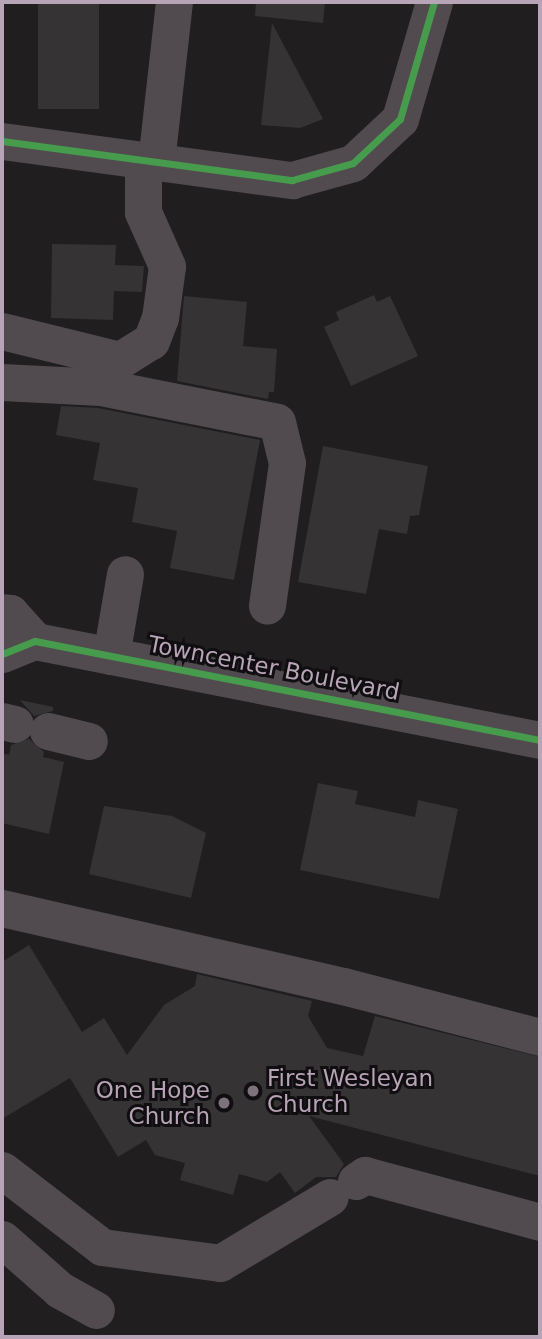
<!DOCTYPE html>
<html>
<head>
<meta charset="utf-8">
<style>
	body { margin:0 }
	#map { position:relative; width:542px; height:1339px; overflow:hidden; background:#141414; font-family:"DejaVu Sans",sans-serif }
	div>[style] { position:absolute }
	.built>* { inset:0; background:#201e1f; transform-origin:0 0 }
	.building>* { inset:0; background:#353334; transform-origin:0 0 }
	.minor>* { height:37px; margin:-18.5px; padding:0 18.5px; transform-origin:18.5px; border-radius:18.5px; background:#514b50 }
	.cycleway>* { height:7px; margin:-3.5px; padding:0 3.5px; transform-origin:3.5px; border-radius:3.5px; background:#469c4c }
	.dots>* { width:19px; height:19px; translate:-50% -50%; box-sizing:border-box; border:4px solid #100e10; border-radius:50% }
	span { translate:-50% -50%; white-space:nowrap; text-align:center; line-height:1.15; -webkit-text-stroke:6px #100e10; paint-order:stroke }
	.street-label { font-size:23px; color:#b7a4b6 }
	.poi-label { font-size:23px; color:#b7a4b6 }
	.left { translate:0 -50%; text-align:left }
	.right { translate:-100% -50%; text-align:right }
	.frame { position:absolute; inset:0; border:4px solid #b7a4b6; pointer-events:none }
</style>
</head>
<body>
<div id="map">
	<div class="built">
		<div style="left:2px;top:2px;width:538px;height:1335px"></div>
	</div>
	<div class="building">
		<div style="left:38px;top:2px;width:61px;height:107px"></div>
		<div style="clip-path:polygon(256px 2px,325px 2px,323px 23px,255px 16px)"></div>
		<div style="clip-path:polygon(272px 23px,323px 119px,300px 128px,261px 125px)"></div>
		<div style="clip-path:polygon(52px 244px,116px 245px,115px 265px,144px 266px,142px 292px,114px 291px,113px 320px,51px 318px)"></div>
		<div style="clip-path:polygon(374px 295px,377px 302px,390px 296px,418px 356px,351px 386px,324px 327px,339px 320px,336px 312px)"></div>
		<div style="clip-path:polygon(184px 296px,247px 302px,243px 346px,277px 349px,274px 392px,269px 392px,268px 399px,177px 381px)"></div>
		<div style="clip-path:polygon(61px 406px,98px 408px,260px 440px,234px 580px,170px 568px,177px 531px,132px 522px,138px 488px,93px 480px,100px 443px,56px 435px)"></div>
		<div style="clip-path:polygon(323px 446px,428px 466px,419px 515px,410px 516px,407px 534px,379px 529px,366px 594px,298px 582px)"></div>
		<div style="clip-path:polygon(20px 700px,53px 707px,53px 711px,34px 716px)"></div>
		<div style="clip-path:polygon(29px 739px,44px 752px,43px 757px,64px 762px,49px 834px,2px 823px,2px 753px,9px 755px,11px 745px)"></div>
		<div style="clip-path:polygon(318px 783px,358px 791px,355px 804px,415px 817px,418px 800px,458px 809px,439px 899px,300px 870px)"></div>
		<div style="clip-path:polygon(104px 806px,172px 816px,206px 833px,191px 898px,89px 874px)"></div>
		<div style="clip-path:polygon(29px 945px,82px 1032px,104px 1018px,127px 1055px,164px 1005px,195px 986px,197px 974px,312px 1001px,308px 1016px,327px 1048px,363px 1056px,375px 1016px,540px 1057px,540px 1176px,309px 1116px,344px 1164px,336px 1177px,316px 1177px,295px 1193px,280px 1172px,267px 1182px,239px 1174px,233px 1195px,180px 1180px,185px 1163px,155px 1155px,146px 1140px,118px 1157px,70px 1078px,2px 1119px,2px 962px)"></div>
	</div>
	<div class="minor">
		<div style="left:2px;top:141px;width:293px;rotate:7.7deg"></div>
		<div style="left:292px;top:180px;width:63px;rotate:-15.6deg"></div>
		<div style="left:353px;top:163px;width:64px;rotate:-43.1deg"></div>
		<div style="left:400px;top:119px;width:122px;rotate:-73.8deg"></div>
		<div style="left:156px;top:162px;width:161px;rotate:-83.6deg"></div>
		<div style="left:2px;top:331px;width:122px;rotate:13.8deg"></div>
		<div style="left:120px;top:360px;width:36px;rotate:-32deg"></div>
		<div style="left:151px;top:341px;width:25px;rotate:-69deg"></div>
		<div style="left:160px;top:318px;width:52px;rotate:-82.3deg"></div>
		<div style="left:167px;top:266px;width:59px;rotate:-114deg"></div>
		<div style="left:143px;top:212px;width:52px;rotate:-90deg"></div>
		<div style="left:2px;top:382px;width:99px;rotate:2.9deg"></div>
		<div style="left:101px;top:387px;width:179px;rotate:11.2deg"></div>
		<div style="left:277px;top:422px;width:42px;rotate:76.3deg"></div>
		<div style="left:287px;top:463px;width:144px;rotate:98deg"></div>
		<div style="left:2px;top:612px;width:8px;rotate:7deg"></div>
		<div style="left:10px;top:613px;width:38px;rotate:48deg"></div>
		<div style="left:2px;top:654px;width:35px;rotate:-22deg"></div>
		<div style="left:35px;top:641px;width:515px;rotate:11.09deg"></div>
		<div style="left:111px;top:656px;width:83px;rotate:-80.3deg"></div>
		<div style="left:2px;top:721px;width:13px;rotate:13deg"></div>
		<div style="left:48px;top:731px;width:42px;rotate:13.7deg"></div>
		<div style="left:2px;top:908px;width:350px;rotate:12.9deg"></div>
		<div style="left:343px;top:986px;width:203px;rotate:14.5deg"></div>
		<div style="left:2px;top:1170px;width:126px;rotate:37.6deg"></div>
		<div style="left:102px;top:1247px;width:119px;rotate:7.7deg"></div>
		<div style="left:220px;top:1263px;width:128px;rotate:-31deg"></div>
		<div style="left:356px;top:1181px;width:11px;rotate:-34deg"></div>
		<div style="left:365px;top:1175px;width:181px;rotate:15deg"></div>
		<div style="left:2px;top:1239px;width:77px;rotate:41.3deg"></div>
		<div style="left:60px;top:1290px;width:41px;rotate:29.1deg"></div>
	</div>
	<div class="cycleway">
		<div style="left:2px;top:141px;width:293px;rotate:7.7deg"></div>
		<div style="left:292px;top:180px;width:63px;rotate:-15.6deg"></div>
		<div style="left:353px;top:163px;width:64px;rotate:-43.1deg"></div>
		<div style="left:400px;top:119px;width:122px;rotate:-73.8deg"></div>
		<div style="left:2px;top:654px;width:35px;rotate:-22deg"></div>
		<div style="left:35px;top:641px;width:515px;rotate:11.09deg"></div>
	</div>
	<div class="dots">
		<div style="left:253px;top:1091px;background:#7e727d"></div>
		<div style="left:224px;top:1103px;background:#7e727d"></div>
	</div>
	<div class="street-label">
		<span style="left:274px;top:668px;rotate:11deg">Towncenter Boulevard</span>
	</div>
	<div class="poi-label">
		<span class="left" style="left:267px;top:1091px">First Wesleyan<br>Church</span>
		<span class="right" style="left:210px;top:1103px">One Hope<br>Church</span>
	</div>
	<div class="frame"></div>
</div>
</body>
</html>
